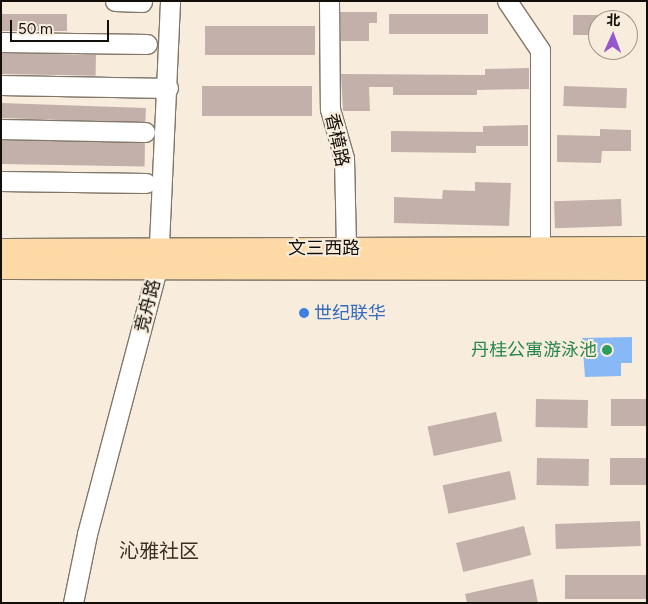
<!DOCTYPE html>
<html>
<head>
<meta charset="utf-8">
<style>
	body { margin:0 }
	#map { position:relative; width:648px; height:604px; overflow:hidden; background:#f8eddd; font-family:Figtree,"Noto Sans SC",sans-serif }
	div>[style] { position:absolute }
	.water>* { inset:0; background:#88b9f6 }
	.building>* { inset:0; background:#c4b0ab; transform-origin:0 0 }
	.roads { filter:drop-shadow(1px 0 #807768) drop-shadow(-1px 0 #807768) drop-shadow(0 1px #807768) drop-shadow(0 -1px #807768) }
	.minor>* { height:19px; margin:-9.5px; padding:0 9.5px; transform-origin:9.5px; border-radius:9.5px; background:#fff }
	.major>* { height:24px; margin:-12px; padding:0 12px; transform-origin:12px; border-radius:12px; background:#fddaa5 }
	.dots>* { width:14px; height:14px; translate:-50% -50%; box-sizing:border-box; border:2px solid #f8eddd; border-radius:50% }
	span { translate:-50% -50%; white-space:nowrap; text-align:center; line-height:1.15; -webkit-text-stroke:4px #f8eddd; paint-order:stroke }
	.street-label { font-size:18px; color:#120e09 }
	.shop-label { font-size:18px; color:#366cbe }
	.left { translate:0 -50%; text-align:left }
	.leisure-label { font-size:18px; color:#27864d }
	.right { translate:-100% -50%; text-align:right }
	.quarter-label { font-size:20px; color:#393023 }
	.frame { position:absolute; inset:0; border:2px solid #120e09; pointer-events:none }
	.north { position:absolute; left:588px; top:10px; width:50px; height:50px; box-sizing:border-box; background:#f8eddd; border:1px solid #9c9488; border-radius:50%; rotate:2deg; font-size:14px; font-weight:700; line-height:20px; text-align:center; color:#120e09 }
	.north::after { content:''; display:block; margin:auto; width:18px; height:22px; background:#9457ce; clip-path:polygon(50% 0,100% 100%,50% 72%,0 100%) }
	.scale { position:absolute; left:10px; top:20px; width:99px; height:22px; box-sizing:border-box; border:2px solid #120e09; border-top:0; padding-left:6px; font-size:15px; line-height:18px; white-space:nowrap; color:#120e09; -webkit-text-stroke:4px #f8eddd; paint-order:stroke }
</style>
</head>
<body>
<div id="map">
	<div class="water">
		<div style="clip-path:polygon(632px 337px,632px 363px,621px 363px,621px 376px,585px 377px,582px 338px)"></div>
	</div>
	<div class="building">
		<div style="clip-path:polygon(340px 12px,377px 12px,377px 23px,369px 23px,369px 41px,341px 41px)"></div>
		<div style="left:1px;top:14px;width:66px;height:17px"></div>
		<div style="left:488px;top:14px;width:20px;height:99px;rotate:90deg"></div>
		<div style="left:573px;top:15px;width:25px;height:20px"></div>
		<div style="left:315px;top:26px;width:29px;height:110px;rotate:90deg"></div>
		<div style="left:1px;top:53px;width:95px;height:21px;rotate:1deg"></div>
		<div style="clip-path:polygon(529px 68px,529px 89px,477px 90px,477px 95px,393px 95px,393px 87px,369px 87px,370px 111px,343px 111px,341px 74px,485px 75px,485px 69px)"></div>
		<div style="left:312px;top:86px;width:30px;height:110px;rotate:90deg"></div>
		<div style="left:564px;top:86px;width:63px;height:20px;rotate:2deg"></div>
		<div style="left:1px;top:103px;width:145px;height:15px;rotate:2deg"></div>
		<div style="clip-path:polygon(528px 125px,528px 146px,476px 146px,476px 153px,391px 152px,391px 131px,483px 132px,483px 126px)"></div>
		<div style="clip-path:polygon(600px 129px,631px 130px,631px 151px,602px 151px,601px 163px,557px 162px,557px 135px,600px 136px)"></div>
		<div style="left:1px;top:140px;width:144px;height:24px;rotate:1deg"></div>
		<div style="clip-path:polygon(475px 182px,511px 183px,509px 226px,394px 223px,394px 197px,442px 199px,443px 190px,475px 191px)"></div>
		<div style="left:621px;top:199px;width:27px;height:67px;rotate:88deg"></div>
		<div style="left:536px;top:399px;width:52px;height:28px;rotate:1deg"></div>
		<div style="left:611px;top:399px;width:36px;height:27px"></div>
		<div style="left:496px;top:412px;width:30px;height:70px;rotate:78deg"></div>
		<div style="left:537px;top:458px;width:52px;height:27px;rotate:1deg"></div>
		<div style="left:610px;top:458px;width:37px;height:27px"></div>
		<div style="left:510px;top:471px;width:29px;height:69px;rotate:78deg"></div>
		<div style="left:640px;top:521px;width:25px;height:85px;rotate:88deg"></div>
		<div style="left:524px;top:526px;width:30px;height:70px;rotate:76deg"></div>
		<div style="left:647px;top:575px;width:24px;height:82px;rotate:90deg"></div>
		<div style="clip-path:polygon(533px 579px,538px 603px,467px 603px,465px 594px)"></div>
	</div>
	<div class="roads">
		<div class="minor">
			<div style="left:115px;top:1px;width:27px;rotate:2deg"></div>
			<div style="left:329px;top:1px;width:108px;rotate:89.5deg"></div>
			<div style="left:330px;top:109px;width:51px;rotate:74.1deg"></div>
			<div style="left:344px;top:158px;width:90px;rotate:88.7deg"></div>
			<div style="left:507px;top:1px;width:59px;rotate:56deg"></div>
			<div style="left:540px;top:50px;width:199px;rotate:90deg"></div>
			<div style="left:1px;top:42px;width:146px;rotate:0.8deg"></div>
			<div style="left:1px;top:85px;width:167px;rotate:1deg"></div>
			<div style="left:1px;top:129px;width:144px;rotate:1.2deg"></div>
			<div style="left:1px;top:181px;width:145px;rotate:0.8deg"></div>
			<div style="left:73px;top:603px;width:70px;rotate:-78.5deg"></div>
			<div style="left:87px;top:534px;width:277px;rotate:-75.2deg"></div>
			<div style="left:158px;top:266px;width:265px;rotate:-87.4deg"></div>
		</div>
		<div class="major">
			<div style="left:1px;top:251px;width:646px;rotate:-0.18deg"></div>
			<div style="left:1px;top:267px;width:646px;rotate:0.09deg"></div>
		</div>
	</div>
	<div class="dots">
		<div style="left:304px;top:313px;background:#3f7fe0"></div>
		<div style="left:607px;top:350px;background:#2e9e5b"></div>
	</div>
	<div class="street-label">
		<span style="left:337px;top:140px;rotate:78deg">香樟路</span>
		<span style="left:324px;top:248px">文三西路</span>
		<span style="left:148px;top:306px;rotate:-76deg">竞舟路</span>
	</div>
	<div class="shop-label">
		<span class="left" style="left:314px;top:313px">世纪联华</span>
	</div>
	<div class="leisure-label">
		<span class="right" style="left:597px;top:350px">丹桂公寓游泳池</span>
	</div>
	<div class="quarter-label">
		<span style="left:159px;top:551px">沁雅社区</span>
	</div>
	<div class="frame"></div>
	<div class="north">北</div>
	<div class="scale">50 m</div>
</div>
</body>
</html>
